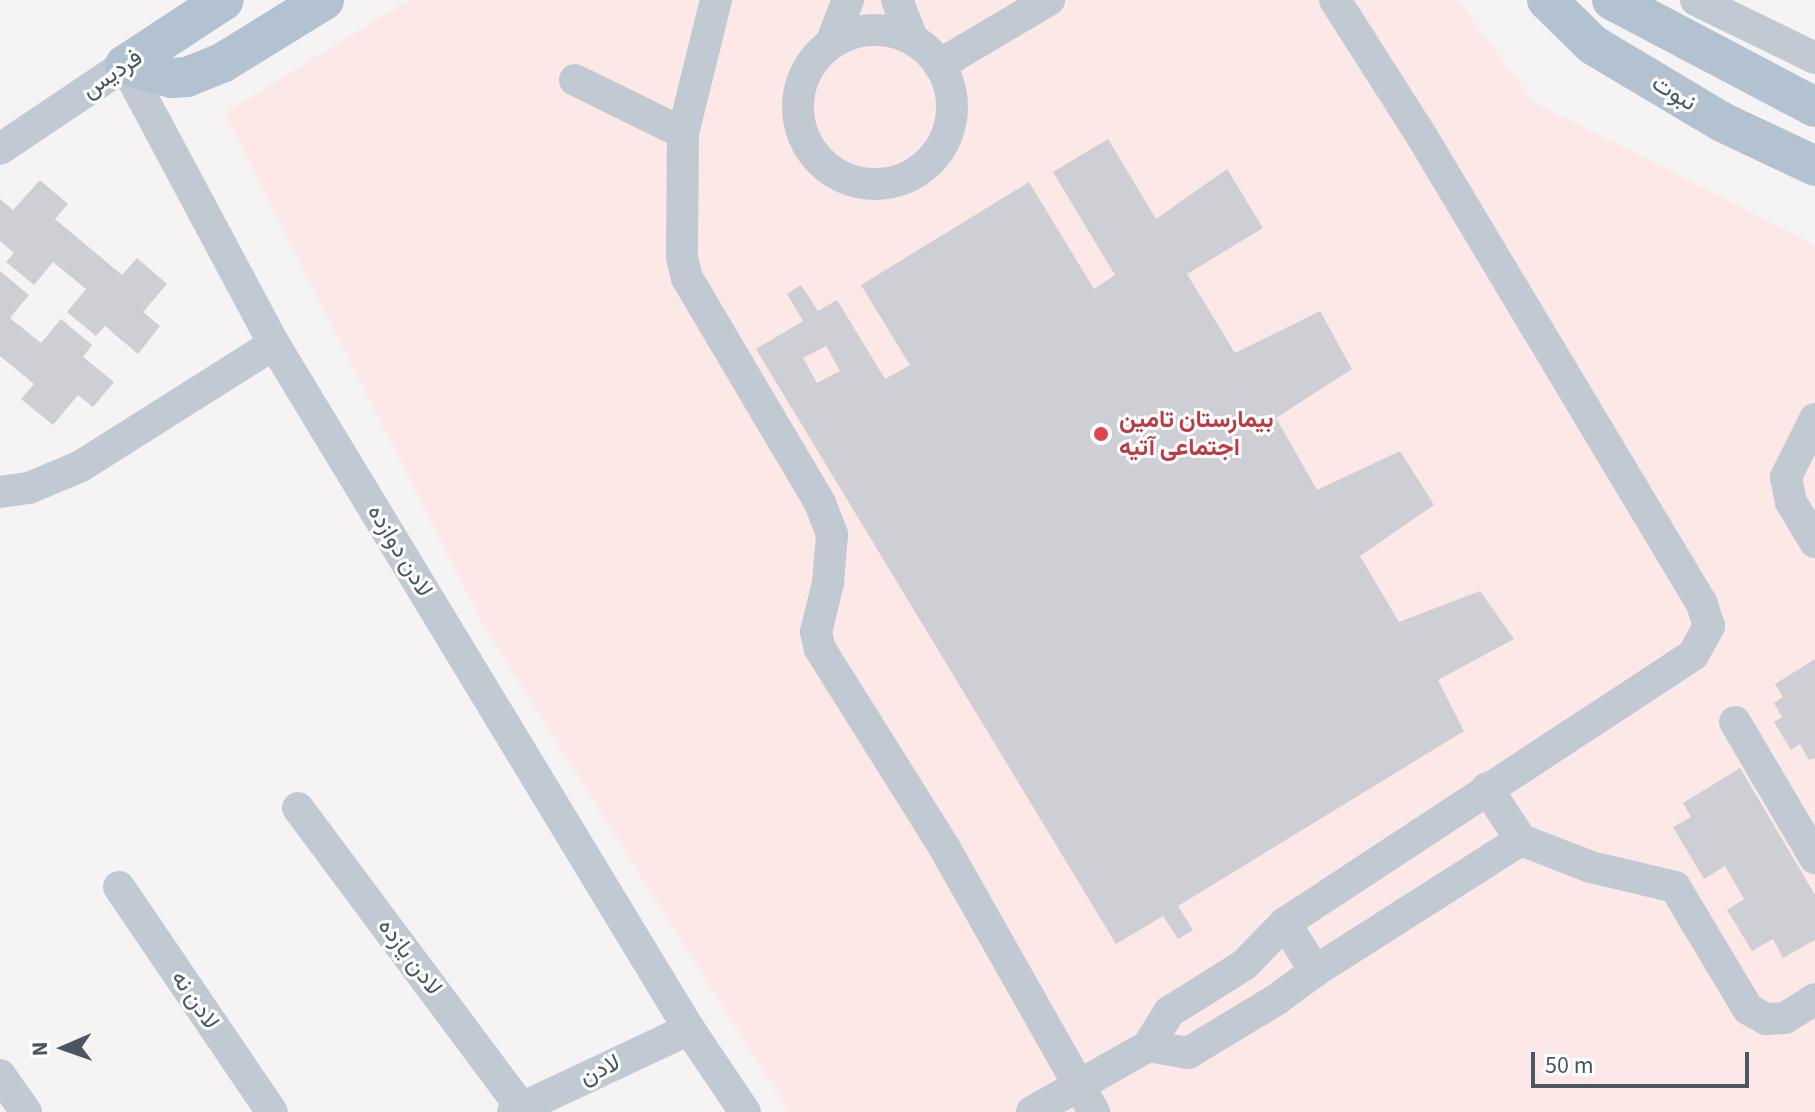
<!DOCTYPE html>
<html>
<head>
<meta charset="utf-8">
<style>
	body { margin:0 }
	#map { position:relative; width:1815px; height:1112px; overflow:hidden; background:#f5f3f3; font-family:"Source Sans 3",Vazirmatn,sans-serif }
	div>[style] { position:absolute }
	.medical>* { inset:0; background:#fce8e6 }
	.building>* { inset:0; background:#cdcfd5 }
	.minor>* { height:32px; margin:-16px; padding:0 16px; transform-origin:16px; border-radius:16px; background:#c1cad2 }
	.minor>.ring { margin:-16px; padding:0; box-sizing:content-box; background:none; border:32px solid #c1cad2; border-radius:50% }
	.major>* { height:40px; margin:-20px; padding:0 20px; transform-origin:20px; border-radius:20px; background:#b3c2d1 }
	.dots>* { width:22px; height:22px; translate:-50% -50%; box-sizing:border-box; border:4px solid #fff; border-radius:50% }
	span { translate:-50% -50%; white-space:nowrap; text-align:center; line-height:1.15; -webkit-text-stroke:6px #fff; paint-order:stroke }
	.street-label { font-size:24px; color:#4a5661 }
	.health-label { font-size:24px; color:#be3a42; font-weight:700 }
	.left { translate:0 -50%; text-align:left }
	.north { position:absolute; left:24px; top:1008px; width:80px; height:80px; -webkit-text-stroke:6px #fff; paint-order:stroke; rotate:268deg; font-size:22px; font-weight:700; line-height:32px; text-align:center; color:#4a5661 }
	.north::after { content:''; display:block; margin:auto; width:28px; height:36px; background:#4a5661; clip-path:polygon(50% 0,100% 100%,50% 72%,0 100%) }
	.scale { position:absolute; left:1531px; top:1052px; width:218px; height:36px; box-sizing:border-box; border:4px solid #4a5661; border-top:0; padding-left:10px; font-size:24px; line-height:28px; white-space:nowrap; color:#4a5661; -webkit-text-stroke:6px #fff; paint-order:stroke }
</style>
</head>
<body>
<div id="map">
	<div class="medical">
		<div style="clip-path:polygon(409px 0,1458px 0,1533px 101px,1815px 245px,1815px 1112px,789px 1112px,482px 623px,225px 113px)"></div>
	</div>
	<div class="building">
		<div style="clip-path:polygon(evenodd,1108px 139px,1156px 219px,1227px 169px,1263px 228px,1187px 274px,1235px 353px,1320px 311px,1352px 369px,1276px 418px,1317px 490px,1400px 451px,1434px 505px,1360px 556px,1399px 622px,1480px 591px,1514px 639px,1438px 680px,1464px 731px,1178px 906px,1193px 930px,1178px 939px,1163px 916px,1116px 944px,756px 349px,803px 321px,787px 294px,801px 285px,818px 311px,837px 300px,885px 379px,910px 365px,861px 285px,1029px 182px,1094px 289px,1115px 275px,1053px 172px,1108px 139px,826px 346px,840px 371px,817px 383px,803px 358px,826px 346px)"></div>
		<div style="clip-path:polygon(40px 180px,68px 204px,55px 219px,122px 275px,137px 258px,167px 284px,143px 312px,160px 326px,138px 354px,105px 326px,96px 336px,67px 312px,86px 289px,53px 262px,34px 285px,6px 262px,14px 253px,0 241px,0 199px,13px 210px)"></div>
		<div style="clip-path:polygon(0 271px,29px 295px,10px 318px,41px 343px,61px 319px,92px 345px,83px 357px,114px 382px,93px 407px,78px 395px,53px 425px,21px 399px,34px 384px,0 356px)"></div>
		<div style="clip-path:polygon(1815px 659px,1815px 758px,1809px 760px,1800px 744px,1791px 750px,1774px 722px,1782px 717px,1774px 703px,1783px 697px,1775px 684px)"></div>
		<div style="clip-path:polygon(1740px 768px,1815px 895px,1815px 940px,1783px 958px,1773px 939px,1752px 951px,1727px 910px,1744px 899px,1725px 866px,1704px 879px,1673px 827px,1691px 817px,1683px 803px)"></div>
	</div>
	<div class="minor">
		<div style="left:716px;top:0;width:137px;rotate:103.9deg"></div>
		<div style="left:683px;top:133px;width:124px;rotate:90.5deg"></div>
		<div style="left:682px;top:257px;width:22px;rotate:77deg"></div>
		<div style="left:687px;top:278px;width:261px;rotate:59.4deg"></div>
		<div style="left:820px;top:503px;width:34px;rotate:69deg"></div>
		<div style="left:832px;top:535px;width:48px;rotate:94.8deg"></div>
		<div style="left:828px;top:583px;width:50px;rotate:103.8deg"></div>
		<div style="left:816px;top:632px;width:17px;rotate:77deg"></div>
		<div style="left:820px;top:649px;width:234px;rotate:57.9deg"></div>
		<div style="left:944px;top:847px;width:305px;rotate:60.5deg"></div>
		<div style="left:897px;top:0;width:41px;rotate:68.5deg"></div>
		<div style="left:1696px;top:0;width:132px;rotate:26deg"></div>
		<div class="ring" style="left:798px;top:30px;width:122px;height:122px"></div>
		<div style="left:831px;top:43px;width:46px;rotate:-68.4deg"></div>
		<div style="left:939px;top:65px;width:128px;rotate:-30.6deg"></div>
		<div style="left:575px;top:80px;width:120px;rotate:26.1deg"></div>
		<div style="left:0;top:149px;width:151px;rotate:-33.9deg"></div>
		<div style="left:125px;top:65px;width:316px;rotate:61.9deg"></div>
		<div style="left:274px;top:344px;width:801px;rotate:58.79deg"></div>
		<div style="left:689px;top:1029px;width:100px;rotate:56deg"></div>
		<div style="left:1815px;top:419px;width:65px;rotate:116.6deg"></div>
		<div style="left:1786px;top:477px;width:25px;rotate:79deg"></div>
		<div style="left:1791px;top:502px;width:47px;rotate:59deg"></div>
		<div style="left:0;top:492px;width:29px;rotate:-8deg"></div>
		<div style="left:29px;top:488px;width:56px;rotate:-22.9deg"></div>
		<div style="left:81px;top:466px;width:228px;rotate:-32.3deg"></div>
		<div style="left:1735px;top:722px;width:158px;rotate:59.5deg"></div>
		<div style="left:1487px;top:788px;width:62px;rotate:56.8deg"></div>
		<div style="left:1521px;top:840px;width:75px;rotate:21.1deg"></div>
		<div style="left:1591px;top:867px;width:86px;rotate:13.4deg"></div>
		<div style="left:1675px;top:887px;width:142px;rotate:59.1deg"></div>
		<div style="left:1748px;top:1009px;width:21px;rotate:29deg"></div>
		<div style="left:1766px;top:1019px;width:19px;rotate:-3deg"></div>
		<div style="left:1785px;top:1018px;width:36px;rotate:-32deg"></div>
		<div style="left:298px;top:808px;width:379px;rotate:53.3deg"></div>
		<div style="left:119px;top:887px;width:272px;rotate:55.8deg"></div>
		<div style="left:1285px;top:923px;width:57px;rotate:58deg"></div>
		<div style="left:1148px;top:1046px;width:41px;rotate:9.9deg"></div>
		<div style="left:1188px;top:1053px;width:103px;rotate:-31.1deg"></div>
		<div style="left:1276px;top:1000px;width:49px;rotate:-36.6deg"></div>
		<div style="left:1315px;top:971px;width:244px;rotate:-32.5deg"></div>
		<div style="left:0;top:1075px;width:45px;rotate:54.9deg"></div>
		<div style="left:513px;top:1112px;width:195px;rotate:-25.2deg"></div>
		<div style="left:1032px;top:1112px;width:133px;rotate:-29.6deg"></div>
		<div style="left:1148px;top:1046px;width:40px;rotate:-58deg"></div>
		<div style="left:1169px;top:1012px;width:89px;rotate:-32.1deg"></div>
		<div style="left:1244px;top:965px;width:59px;rotate:-45.7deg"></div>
		<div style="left:1285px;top:923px;width:488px;rotate:-33.3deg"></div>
		<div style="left:1693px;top:655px;width:33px;rotate:-61deg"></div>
		<div style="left:1709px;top:626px;width:23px;rotate:-108deg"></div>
		<div style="left:1702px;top:604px;width:547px;rotate:-120.93deg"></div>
		<div style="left:1421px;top:135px;width:160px;rotate:-122.5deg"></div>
	</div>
	<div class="major">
		<div style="left:1547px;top:0;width:64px;rotate:44.4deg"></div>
		<div style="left:1593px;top:45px;width:150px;rotate:30.8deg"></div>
		<div style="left:1722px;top:122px;width:103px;rotate:25.3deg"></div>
		<div style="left:1612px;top:0;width:229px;rotate:27.8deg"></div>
		<div style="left:125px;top:65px;width:49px;rotate:15.5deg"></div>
		<div style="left:172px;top:78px;width:15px;rotate:-4deg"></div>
		<div style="left:187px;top:77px;width:38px;rotate:-22deg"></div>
		<div style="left:222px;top:63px;width:120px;rotate:-31.7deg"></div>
		<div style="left:125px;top:65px;width:118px;rotate:-33.3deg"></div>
	</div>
	<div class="dots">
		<div style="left:1101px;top:434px;background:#e0444e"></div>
	</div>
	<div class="street-label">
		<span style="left:112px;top:74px;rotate:-34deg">فردیس</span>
		<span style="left:1674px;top:93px;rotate:31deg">نبوت</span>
		<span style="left:400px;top:551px;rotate:59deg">لادن دوازده</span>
		<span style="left:410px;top:957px;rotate:53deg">لادن یازده</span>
		<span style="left:195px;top:1000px;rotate:56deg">لادن نه</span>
		<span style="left:600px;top:1070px;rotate:-25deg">لادن</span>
	</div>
	<div class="health-label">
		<span class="left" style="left:1119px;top:434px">بیمارستان تامین<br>اجتماعی آتیه</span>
	</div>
	<div class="north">N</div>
	<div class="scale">50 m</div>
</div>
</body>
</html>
